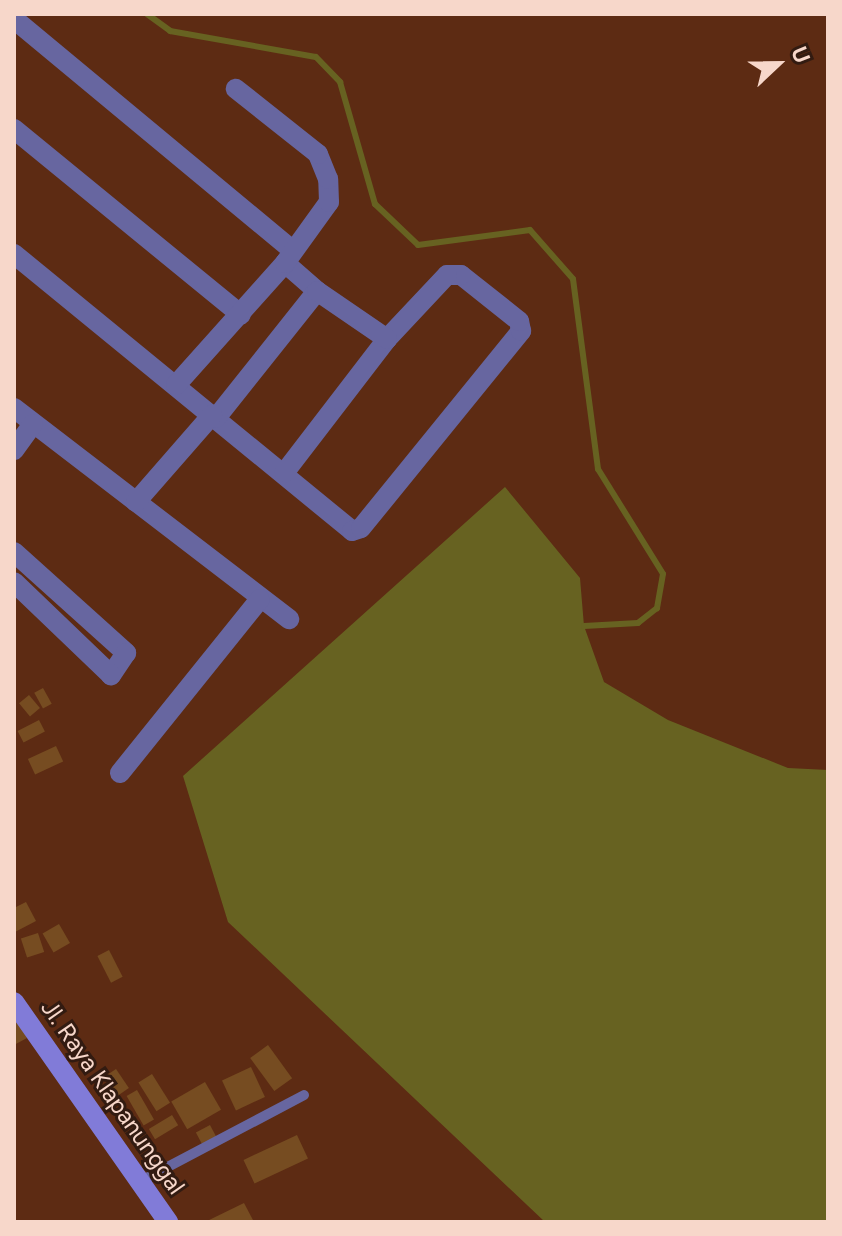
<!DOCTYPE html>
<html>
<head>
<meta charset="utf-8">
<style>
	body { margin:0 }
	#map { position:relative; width:842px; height:1236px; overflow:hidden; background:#5d2b13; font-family:Figtree,sans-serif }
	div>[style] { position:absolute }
	.water>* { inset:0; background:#676221 }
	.stream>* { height:6px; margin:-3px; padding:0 3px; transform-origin:3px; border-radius:3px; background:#676221 }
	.building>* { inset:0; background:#764c21; transform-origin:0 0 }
	.lane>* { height:10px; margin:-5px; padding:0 5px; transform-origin:5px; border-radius:5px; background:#6766a0 }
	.street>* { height:20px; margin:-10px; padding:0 10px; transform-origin:10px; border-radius:10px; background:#6766a0 }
	.secondary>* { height:20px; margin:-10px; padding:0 10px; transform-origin:10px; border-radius:10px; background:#817bd8 }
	span { translate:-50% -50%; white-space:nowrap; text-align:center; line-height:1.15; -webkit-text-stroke:6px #321b11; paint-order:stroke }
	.street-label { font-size:24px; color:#f7d7ca }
	.frame { position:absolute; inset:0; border:16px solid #f7d7ca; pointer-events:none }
	.north { position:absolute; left:738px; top:24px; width:80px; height:80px; -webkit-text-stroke:6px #321b11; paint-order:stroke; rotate:68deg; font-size:22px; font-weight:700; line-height:32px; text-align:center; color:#f7d7ca }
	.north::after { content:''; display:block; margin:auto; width:28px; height:36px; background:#f7d7ca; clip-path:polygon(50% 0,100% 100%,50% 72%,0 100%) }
</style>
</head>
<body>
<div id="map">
	<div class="water">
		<div style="clip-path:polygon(505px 487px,580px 578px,584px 626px,604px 682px,668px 720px,788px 768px,828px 770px,828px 1222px,545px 1222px,228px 922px,183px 776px)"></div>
	</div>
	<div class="stream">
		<div style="left:147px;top:14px;width:29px;rotate:36deg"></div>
		<div style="left:170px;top:31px;width:148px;rotate:10.1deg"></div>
		<div style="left:316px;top:57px;width:35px;rotate:46deg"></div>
		<div style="left:340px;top:82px;width:127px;rotate:74deg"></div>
		<div style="left:375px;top:204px;width:59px;rotate:43.6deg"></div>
		<div style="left:418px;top:245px;width:113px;rotate:-7.6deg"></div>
		<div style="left:530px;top:230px;width:65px;rotate:48.7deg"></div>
		<div style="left:573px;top:279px;width:192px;rotate:82.5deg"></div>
		<div style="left:598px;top:469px;width:123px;rotate:58.2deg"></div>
		<div style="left:663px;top:574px;width:35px;rotate:100deg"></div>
		<div style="left:657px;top:608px;width:24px;rotate:142deg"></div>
		<div style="left:638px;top:623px;width:54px;rotate:176.8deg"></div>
	</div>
	<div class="building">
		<div style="left:43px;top:688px;width:18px;height:10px;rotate:61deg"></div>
		<div style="left:29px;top:695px;width:17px;height:13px;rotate:50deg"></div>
		<div style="left:39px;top:720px;width:13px;height:24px;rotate:63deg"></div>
		<div style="left:56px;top:746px;width:17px;height:31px;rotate:65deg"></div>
		<div style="clip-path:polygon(26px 902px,36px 921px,15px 932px,14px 908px)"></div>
		<div style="left:59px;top:924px;width:22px;height:19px;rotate:60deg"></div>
		<div style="left:38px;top:933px;width:20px;height:18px;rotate:72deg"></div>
		<div style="left:109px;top:950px;width:30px;height:13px;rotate:63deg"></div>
		<div style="clip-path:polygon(14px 1013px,27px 1038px,14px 1045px)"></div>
		<div style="left:268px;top:1045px;width:41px;height:22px;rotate:54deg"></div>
		<div style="left:251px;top:1067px;width:33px;height:32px;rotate:65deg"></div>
		<div style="left:116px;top:1069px;width:23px;height:14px;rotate:56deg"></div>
		<div style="left:152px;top:1074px;width:34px;height:16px;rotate:58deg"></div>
		<div style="left:205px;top:1082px;width:32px;height:39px;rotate:60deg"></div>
		<div style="left:137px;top:1090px;width:34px;height:12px;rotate:60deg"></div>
		<div style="left:172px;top:1115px;width:12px;height:27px;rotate:59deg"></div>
		<div style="left:210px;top:1125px;width:15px;height:16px;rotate:62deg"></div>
		<div style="left:297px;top:1135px;width:26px;height:59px;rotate:65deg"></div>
		<div style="clip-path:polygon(244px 1203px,254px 1222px,205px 1222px)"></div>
	</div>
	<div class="lane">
		<div style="left:143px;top:1180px;width:182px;rotate:-27.8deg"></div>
	</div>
	<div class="street">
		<div style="left:14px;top:19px;width:361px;rotate:39.7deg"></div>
		<div style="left:14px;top:129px;width:293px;rotate:39.3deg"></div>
		<div style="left:14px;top:254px;width:437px;rotate:39.3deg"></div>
		<div style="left:352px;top:531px;width:9px;rotate:-18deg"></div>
		<div style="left:361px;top:528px;width:254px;rotate:-50.9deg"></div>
		<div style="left:521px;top:331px;width:10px;rotate:-101deg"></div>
		<div style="left:519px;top:321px;width:74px;rotate:-141.6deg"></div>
		<div style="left:461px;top:275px;width:14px;rotate:180deg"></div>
		<div style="left:447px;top:275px;width:88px;rotate:133.2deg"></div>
		<div style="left:387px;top:339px;width:168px;rotate:127.5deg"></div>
		<div style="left:285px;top:263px;width:43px;rotate:41.2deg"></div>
		<div style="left:176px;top:385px;width:164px;rotate:-48.2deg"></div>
		<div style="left:285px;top:263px;width:75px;rotate:-54.2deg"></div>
		<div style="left:329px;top:202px;width:23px;rotate:-92deg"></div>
		<div style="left:328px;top:179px;width:27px;rotate:-112deg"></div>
		<div style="left:318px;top:154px;width:105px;rotate:-141.6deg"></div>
		<div style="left:14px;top:408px;width:347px;rotate:37.5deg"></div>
		<div style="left:216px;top:418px;width:162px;rotate:-51.5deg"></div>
		<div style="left:317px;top:291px;width:85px;rotate:34.4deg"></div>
		<div style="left:14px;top:450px;width:32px;rotate:-54deg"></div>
		<div style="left:136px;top:502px;width:116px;rotate:-48.9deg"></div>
		<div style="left:14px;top:552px;width:151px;rotate:42deg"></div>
		<div style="left:126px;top:653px;width:27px;rotate:124deg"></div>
		<div style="left:111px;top:675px;width:134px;rotate:-136.2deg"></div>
		<div style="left:120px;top:773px;width:223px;rotate:-51.2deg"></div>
	</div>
	<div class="secondary">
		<div style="left:14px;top:1002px;width:269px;rotate:55deg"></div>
	</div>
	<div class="street-label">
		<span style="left:113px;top:1097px;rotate:55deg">Jl. Raya Klapanunggal</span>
	</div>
	<div class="frame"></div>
	<div class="north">U</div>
</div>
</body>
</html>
